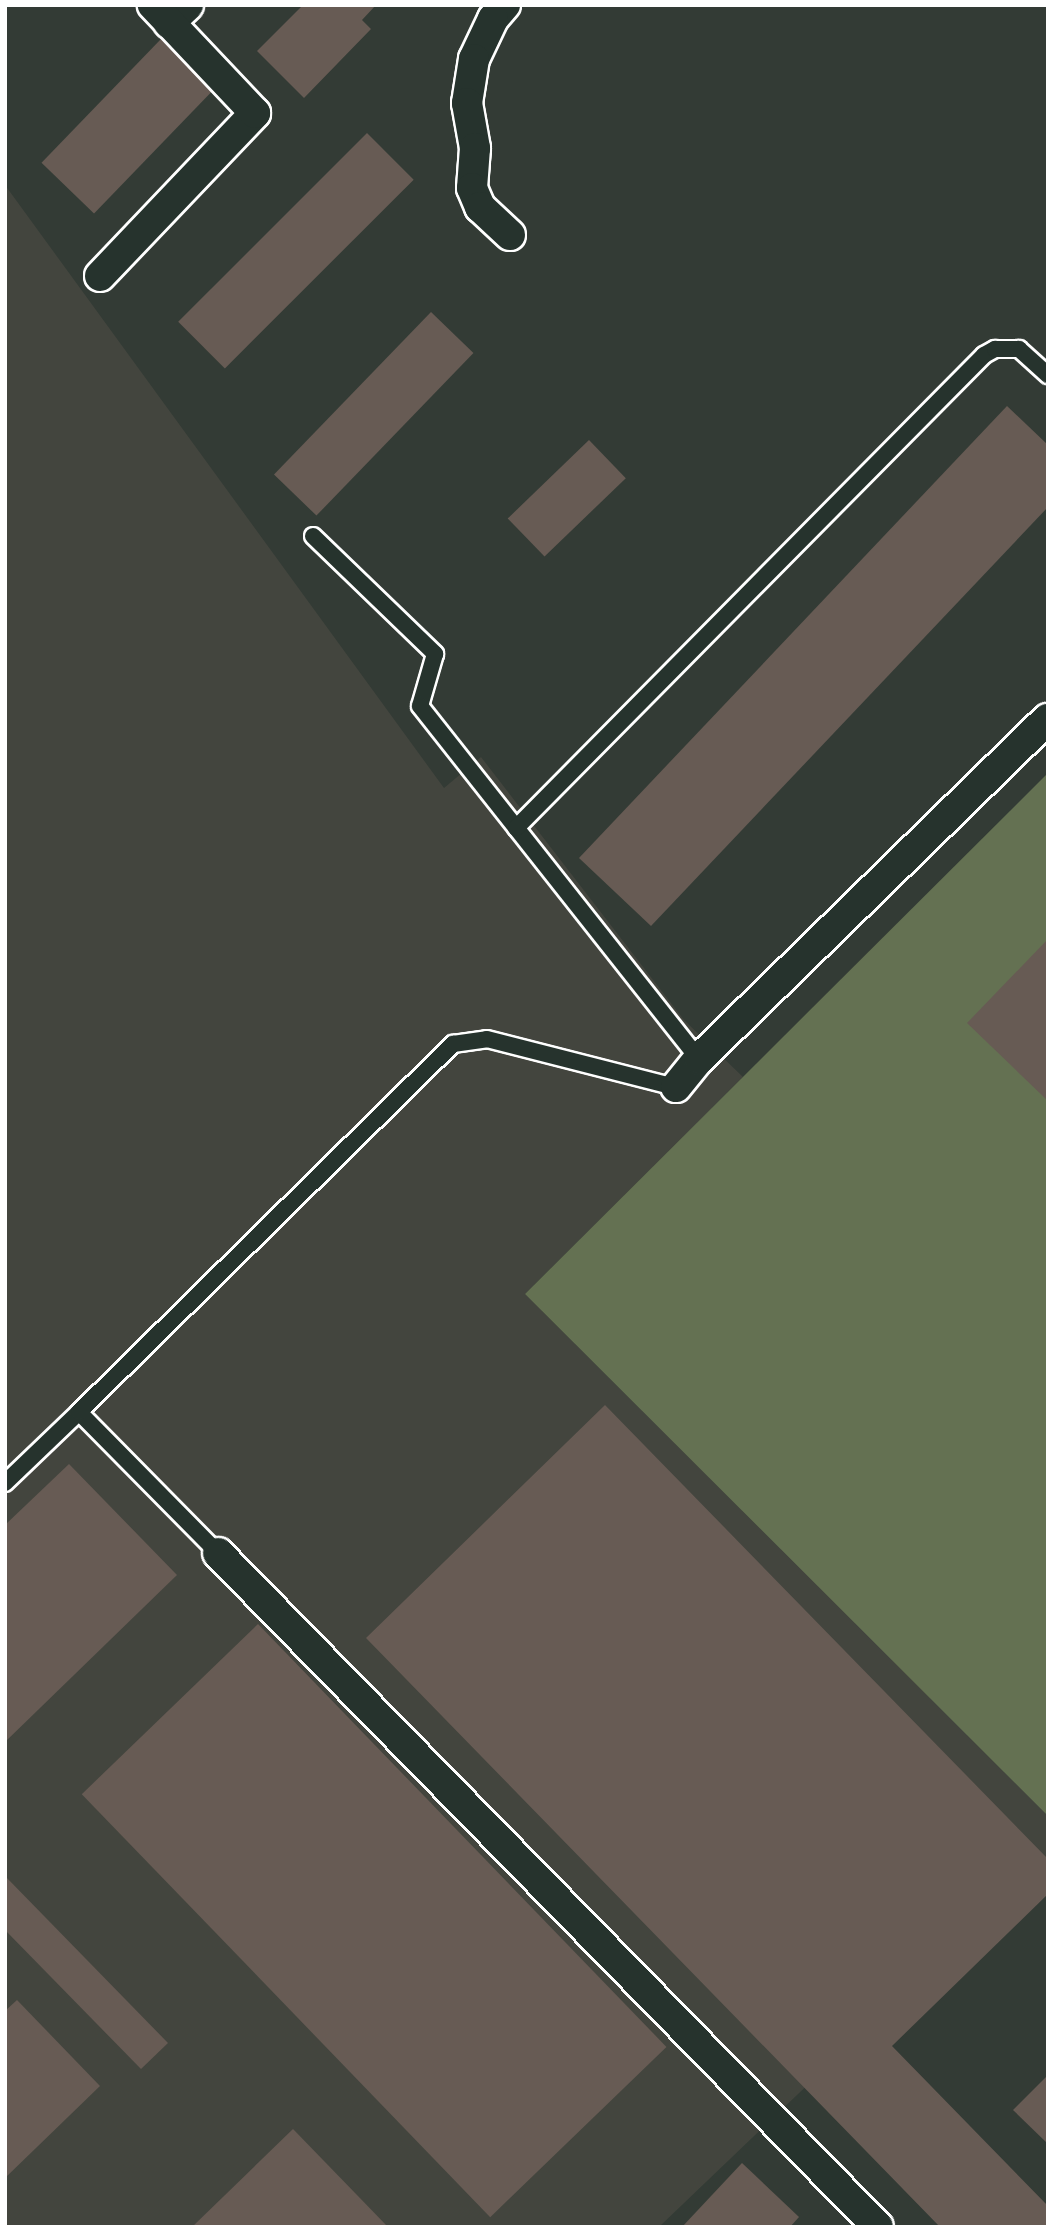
<!DOCTYPE html>
<html>
<head>
<meta charset="utf-8">
<style>
	body { margin:0 }
	#map { position:relative; width:1053px; height:2232px; overflow:hidden; background:#333b35; font-family:Delius,sans-serif }
	div>[style] { position:absolute }
	.built>* { inset:0; background:#43453e }
	.green>* { inset:0; background:#647152 }
	.building>* { inset:0; background:#675b54; transform-origin:0 0 }
	.roads { filter:drop-shadow(2px 0 #fff) drop-shadow(-2px 0 #fff) drop-shadow(0 2px #fff) drop-shadow(0 -2px #fff) }
	.lane>* { height:16px; margin:-8px; padding:0 8px; transform-origin:8px; border-radius:8px; background:#26332d }
	.street>* { height:30px; margin:-15px; padding:0 15px; transform-origin:15px; border-radius:15px; background:#26332d }
	span { translate:-50% -50%; white-space:nowrap; text-align:center; line-height:1.15; -webkit-text-stroke:7px #26332d; paint-order:stroke }
	.frame { position:absolute; inset:0; border:7px solid #fff; pointer-events:none }
</style>
</head>
<body>
<div id="map">
	<div class="built">
		<div style="clip-path:polygon(5px 185px,444px 788px,481px 757px,684px 1020px,743px 1077px,525px 1294px,1048px 1816px,1048px 1855px,659px 2227px,5px 2227px)"></div>
	</div>
	<div class="green">
		<div style="clip-path:polygon(1048px 773px,1048px 1816px,525px 1294px)"></div>
	</div>
	<div class="building">
		<div style="clip-path:polygon(303px 5px,376px 5px,362px 20px,371px 29px,304px 98px,257px 51px)"></div>
		<div style="left:161px;top:39px;width:73px;height:172px;rotate:44deg"></div>
		<div style="left:367px;top:133px;width:66px;height:267px;rotate:45deg"></div>
		<div style="left:431px;top:312px;width:59px;height:226px;rotate:44deg"></div>
		<div style="clip-path:polygon(1007px 406px,1048px 445px,1048px 507px,651px 926px,579px 858px)"></div>
		<div style="left:589px;top:440px;width:53px;height:113px;rotate:46deg"></div>
		<div style="clip-path:polygon(1048px 939px,1048px 1101px,967px 1023px)"></div>
		<div style="clip-path:polygon(605px 1405px,1048px 1859px,1048px 1894px,892px 2046px,1048px 2206px,1048px 2227px,940px 2227px,366px 1638px)"></div>
		<div style="clip-path:polygon(69px 1464px,177px 1575px,5px 1742px,5px 1525px)"></div>
		<div style="left:258px;top:1624px;width:588px;height:245px;rotate:46deg"></div>
		<div style="clip-path:polygon(5px 1876px,168px 2043px,141px 2069px,5px 1930px)"></div>
		<div style="clip-path:polygon(17px 2000px,100px 2086px,5px 2178px,5px 2011px)"></div>
		<div style="clip-path:polygon(1048px 2075px,1048px 2144px,1013px 2110px)"></div>
		<div style="clip-path:polygon(293px 2129px,388px 2227px,192px 2227px)"></div>
		<div style="clip-path:polygon(742px 2163px,799px 2217px,790px 2227px,682px 2227px)"></div>
	</div>
	<div class="roads">
		<div class="lane">
			<div style="left:313px;top:536px;width:170px;rotate:44deg"></div>
			<div style="left:435px;top:654px;width:54px;rotate:106.1deg"></div>
			<div style="left:420px;top:706px;width:450px;rotate:51.7deg"></div>
			<div style="left:516px;top:828px;width:665px;rotate:-45.3deg"></div>
			<div style="left:984px;top:355px;width:13px;rotate:-29deg"></div>
			<div style="left:995px;top:349px;width:24px"></div>
			<div style="left:1019px;top:349px;width:39px;rotate:42deg"></div>
			<div style="left:5px;top:1483px;width:103px;rotate:-43.8deg"></div>
			<div style="left:218px;top:1553px;width:198px;rotate:-134.6deg"></div>
			<div style="left:79px;top:1412px;width:525px;rotate:-44.54deg"></div>
			<div style="left:453px;top:1044px;width:34px;rotate:-8deg"></div>
			<div style="left:487px;top:1039px;width:195px;rotate:14.3deg"></div>
		</div>
		<div class="street">
			<div style="left:505px;top:5px;width:18px;rotate:131deg"></div>
			<div style="left:493px;top:19px;width:44px;rotate:115.4deg"></div>
			<div style="left:474px;top:59px;width:45px;rotate:99deg"></div>
			<div style="left:467px;top:103px;width:46px;rotate:79.9deg"></div>
			<div style="left:475px;top:148px;width:40px;rotate:94.3deg"></div>
			<div style="left:472px;top:188px;width:21px;rotate:67deg"></div>
			<div style="left:480px;top:207px;width:41px;rotate:43deg"></div>
			<div style="left:169px;top:23px;width:26px;rotate:-43deg"></div>
			<div style="left:100px;top:276px;width:225px;rotate:-46.4deg"></div>
			<div style="left:255px;top:113px;width:149px;rotate:-133.4deg"></div>
			<div style="left:676px;top:1087px;width:36px;rotate:-51deg"></div>
			<div style="left:699px;top:1059px;width:487px;rotate:-44.3deg"></div>
			<div style="left:218px;top:1553px;width:943px;rotate:45.6deg"></div>
		</div>
	</div>
	<div class="frame"></div>
</div>
</body>
</html>
